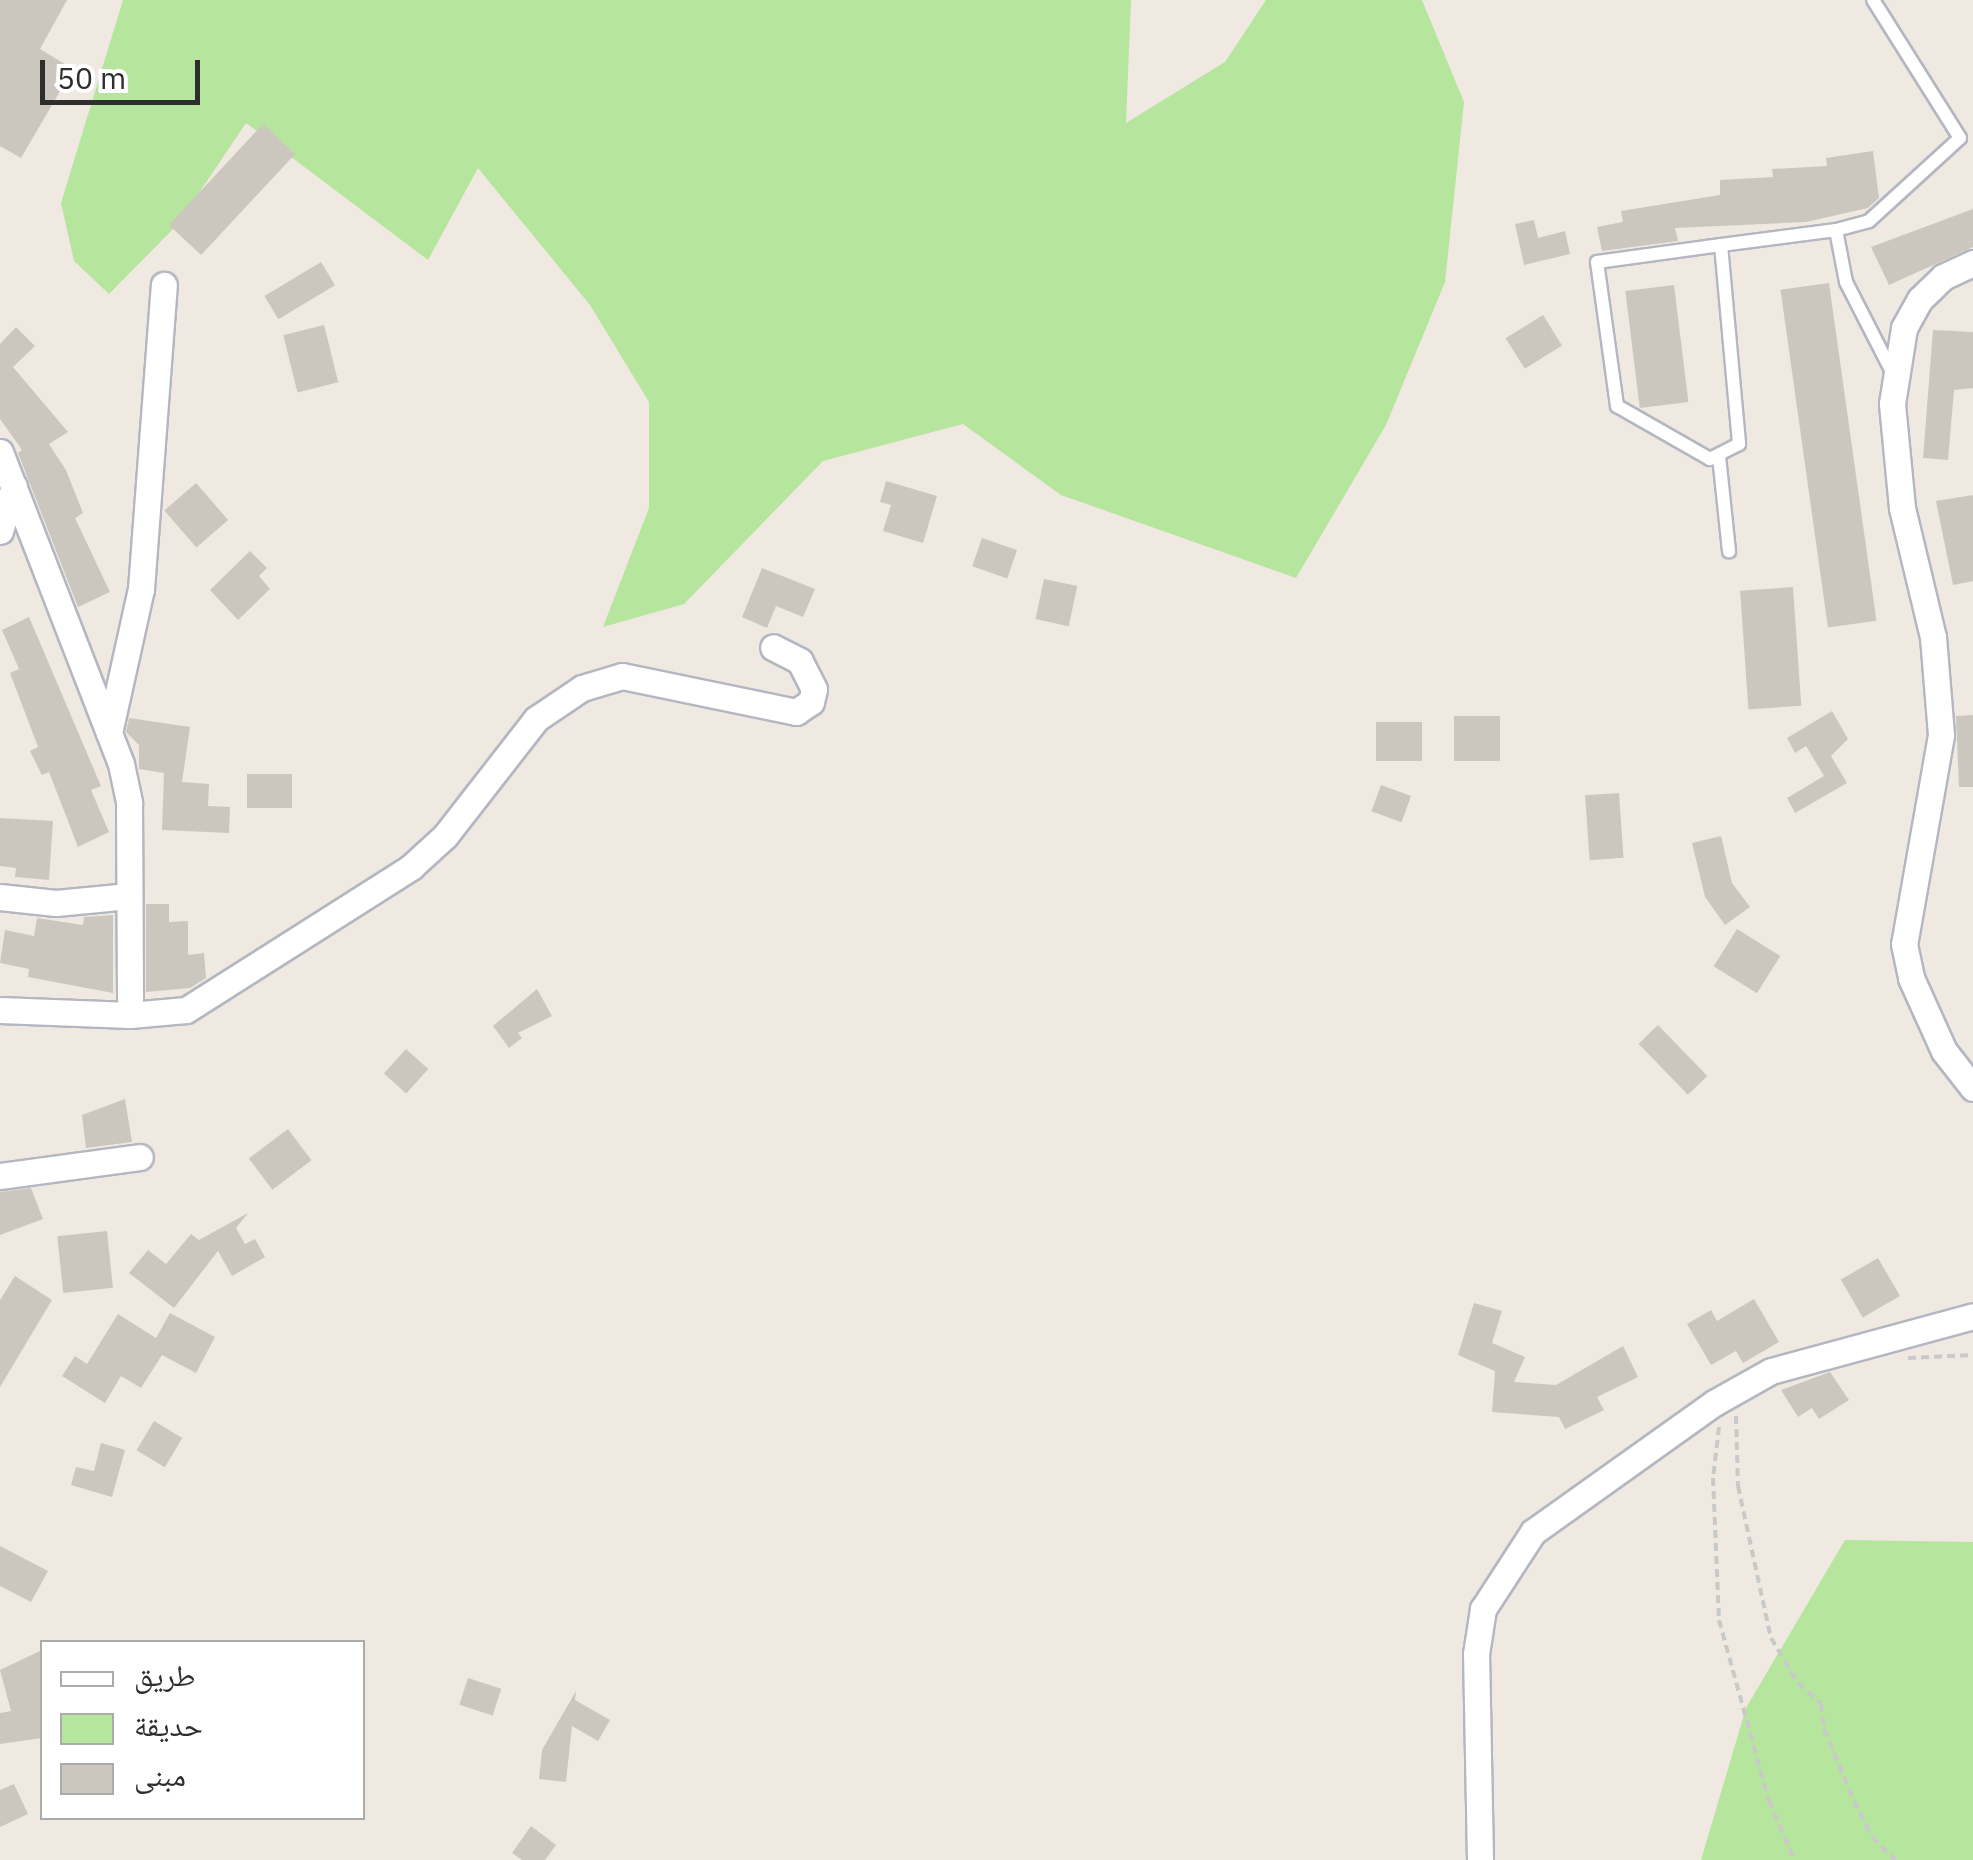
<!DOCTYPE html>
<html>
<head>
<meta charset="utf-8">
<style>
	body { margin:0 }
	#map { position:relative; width:1973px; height:1860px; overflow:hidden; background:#efe9e1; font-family:"IBM Plex Sans","Noto Naskh Arabic",sans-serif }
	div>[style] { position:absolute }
	.green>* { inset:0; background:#b6e59e }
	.building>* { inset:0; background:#cbc7bf; transform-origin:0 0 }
	.path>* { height:4px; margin-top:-2px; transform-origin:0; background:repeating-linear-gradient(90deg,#c9c9c9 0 8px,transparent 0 13px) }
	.roads { filter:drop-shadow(2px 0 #b4b7c1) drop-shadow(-2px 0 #b4b7c1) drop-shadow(0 2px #b4b7c1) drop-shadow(0 -2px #b4b7c1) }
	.service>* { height:12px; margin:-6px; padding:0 6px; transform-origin:6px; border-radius:6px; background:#fff }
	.minor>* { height:25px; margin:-12.5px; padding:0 12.5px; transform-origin:12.5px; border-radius:12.5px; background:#fff }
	span { translate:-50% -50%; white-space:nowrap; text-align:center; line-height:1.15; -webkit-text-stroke:10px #fff; paint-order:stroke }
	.legend { position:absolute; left:40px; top:1640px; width:325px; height:180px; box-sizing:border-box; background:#fff; border:2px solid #ababab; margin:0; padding:12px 18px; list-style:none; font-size:30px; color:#2e2e2e }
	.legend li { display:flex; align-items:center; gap:20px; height:50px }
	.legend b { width:50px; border:2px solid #ababab }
	.scale { position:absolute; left:40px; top:60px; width:160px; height:45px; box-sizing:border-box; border:5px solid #2e2e2e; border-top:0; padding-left:12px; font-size:30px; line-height:35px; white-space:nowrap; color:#2e2e2e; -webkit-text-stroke:8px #fff; paint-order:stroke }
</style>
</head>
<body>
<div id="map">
	<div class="green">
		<div style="clip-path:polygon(123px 0,1131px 0,1126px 123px,1225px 62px,1266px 0,1422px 0,1464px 102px,1445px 282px,1386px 425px,1296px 578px,1061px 495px,963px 424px,823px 461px,684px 604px,603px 627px,649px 508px,649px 402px,590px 305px,478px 168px,428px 260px,246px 123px,178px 224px,109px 294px,74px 261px,61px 203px)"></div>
		<div style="clip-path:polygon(1845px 1540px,1973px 1542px,1973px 1860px,1701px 1860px,1746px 1708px)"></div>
	</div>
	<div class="building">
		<div style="clip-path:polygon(0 0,67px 0,40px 49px,73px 69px,21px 158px,0 146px)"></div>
		<div style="left:263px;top:124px;width:44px;height:138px;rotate:43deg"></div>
		<div style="clip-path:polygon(1873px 151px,1879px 198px,1868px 208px,1806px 222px,1675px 228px,1678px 241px,1602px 251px,1597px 227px,1623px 222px,1621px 211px,1720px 195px,1720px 180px,1773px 177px,1772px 169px,1827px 166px,1826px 158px)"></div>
		<div style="clip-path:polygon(1973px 209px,1973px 247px,1889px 285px,1871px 247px)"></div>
		<div style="clip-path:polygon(1534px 220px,1538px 238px,1565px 231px,1570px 254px,1524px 265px,1515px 224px)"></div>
		<div style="left:321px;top:262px;width:27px;height:66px;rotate:59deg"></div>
		<div style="left:1829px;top:283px;width:341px;height:49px;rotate:82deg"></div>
		<div style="left:1674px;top:285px;width:118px;height:49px;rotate:83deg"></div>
		<div style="left:1543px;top:315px;width:36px;height:44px;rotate:58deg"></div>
		<div style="left:324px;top:325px;width:59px;height:42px;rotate:76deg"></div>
		<div style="clip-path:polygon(16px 327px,35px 346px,13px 367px,68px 432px,49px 444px,66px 470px,83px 513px,75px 518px,110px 592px,78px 607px,18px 453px,22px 450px,0 419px,0 344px)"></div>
		<div style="clip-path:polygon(1933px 330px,1973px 332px,1973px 388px,1954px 390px,1948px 460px,1923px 458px)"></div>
		<div style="clip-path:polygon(886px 481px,937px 496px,923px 543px,883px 531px,891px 505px,880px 502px)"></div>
		<div style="left:196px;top:483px;width:49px;height:42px;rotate:49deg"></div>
		<div style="clip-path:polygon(1973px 495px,1973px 581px,1953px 585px,1936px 501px)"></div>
		<div style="left:982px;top:538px;width:37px;height:30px;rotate:19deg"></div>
		<div style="clip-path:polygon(250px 551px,267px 568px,259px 576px,270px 589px,238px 620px,210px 590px)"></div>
		<div style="clip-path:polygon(762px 568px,815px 589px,803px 617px,776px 606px,767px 628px,742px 617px)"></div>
		<div style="left:1044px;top:579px;width:34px;height:41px;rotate:12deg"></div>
		<div style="left:1793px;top:587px;width:119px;height:53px;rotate:86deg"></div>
		<div style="clip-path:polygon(29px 617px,101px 786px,91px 790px,109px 832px,78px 847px,49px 772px,42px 775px,30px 751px,38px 747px,10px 673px,19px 669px,2px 630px)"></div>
		<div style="clip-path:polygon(1832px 711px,1848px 739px,1831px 756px,1847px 783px,1795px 813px,1787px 798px,1824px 776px,1806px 746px,1795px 753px,1787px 738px)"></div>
		<div style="clip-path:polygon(1973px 715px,1973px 787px,1959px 787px,1956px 716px)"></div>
		<div style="left:1454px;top:716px;width:46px;height:45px"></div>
		<div style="clip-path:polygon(129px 718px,190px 727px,182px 782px,209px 784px,208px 806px,230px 807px,229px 833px,162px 830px,164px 773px,139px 769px,139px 745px,126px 732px)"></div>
		<div style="left:1376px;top:722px;width:46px;height:39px"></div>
		<div style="left:247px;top:774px;width:45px;height:34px"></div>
		<div style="left:1381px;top:785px;width:32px;height:28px;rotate:20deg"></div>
		<div style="left:1619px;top:793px;width:65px;height:34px;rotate:86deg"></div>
		<div style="clip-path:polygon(0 818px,53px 821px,49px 880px,15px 877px,16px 868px,0 866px)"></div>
		<div style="clip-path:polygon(1721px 836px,1732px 883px,1750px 907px,1725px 925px,1705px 897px,1692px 843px)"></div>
		<div style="clip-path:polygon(146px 904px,169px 904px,169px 922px,188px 921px,188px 955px,204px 953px,206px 978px,190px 988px,146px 992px)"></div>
		<div style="clip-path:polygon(113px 915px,113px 993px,28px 977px,29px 969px,0 963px,5px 930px,34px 936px,37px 918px,83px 925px,84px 917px)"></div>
		<div style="left:1737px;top:929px;width:51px;height:44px;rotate:32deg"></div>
		<div style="clip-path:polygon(537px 989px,552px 1016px,518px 1033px,522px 1038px,509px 1048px,493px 1026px)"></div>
		<div style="left:1658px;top:1025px;width:71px;height:27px;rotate:46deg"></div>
		<div style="left:406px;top:1049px;width:30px;height:33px;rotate:42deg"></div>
		<div style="clip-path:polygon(125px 1099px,132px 1142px,86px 1148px,82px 1115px)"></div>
		<div style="left:288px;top:1129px;width:39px;height:49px;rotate:53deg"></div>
		<div style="clip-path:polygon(31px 1188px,43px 1219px,0 1235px,0 1192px)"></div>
		<div style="clip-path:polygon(248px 1213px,236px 1228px,245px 1244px,255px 1239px,265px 1257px,232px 1276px,218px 1251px,174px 1308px,129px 1273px,148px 1250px,166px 1264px,191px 1234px,199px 1240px)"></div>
		<div style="left:107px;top:1231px;width:57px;height:50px;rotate:84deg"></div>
		<div style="left:1878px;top:1258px;width:44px;height:43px;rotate:60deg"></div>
		<div style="clip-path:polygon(15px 1276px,52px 1300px,0 1387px,0 1300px)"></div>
		<div style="clip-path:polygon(1754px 1299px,1779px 1342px,1743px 1363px,1736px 1351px,1711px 1365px,1687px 1324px,1711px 1310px,1717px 1321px)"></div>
		<div style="clip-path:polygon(1474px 1303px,1502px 1311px,1492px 1343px,1525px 1357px,1514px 1382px,1556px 1385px,1623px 1346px,1638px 1377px,1597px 1397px,1604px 1410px,1565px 1429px,1559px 1417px,1492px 1412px,1495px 1371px,1458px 1355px)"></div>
		<div style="clip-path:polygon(170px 1313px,215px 1337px,196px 1373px,162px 1355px,141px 1388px,121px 1376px,105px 1403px,62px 1376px,75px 1356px,87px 1364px,118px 1314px,156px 1338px)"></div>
		<div style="clip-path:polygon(1830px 1372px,1849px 1400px,1819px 1419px,1812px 1408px,1798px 1417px,1781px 1390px)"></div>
		<div style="left:154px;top:1421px;width:33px;height:34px;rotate:31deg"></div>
		<div style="clip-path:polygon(101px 1443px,125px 1450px,112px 1497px,71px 1485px,76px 1467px,94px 1471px)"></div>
		<div style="clip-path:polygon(0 1546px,48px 1571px,31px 1602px,0 1586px)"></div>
		<div style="clip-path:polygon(42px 1650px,42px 1738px,0 1744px,0 1713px,11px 1711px,0 1670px)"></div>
		<div style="left:468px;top:1678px;width:35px;height:28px;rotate:18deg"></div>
		<div style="clip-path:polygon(576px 1691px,575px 1700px,610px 1720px,598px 1741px,572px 1726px,566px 1782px,539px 1779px,542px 1750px)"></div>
		<div style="clip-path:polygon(14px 1784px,28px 1814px,0 1827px,0 1790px)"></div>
		<div style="clip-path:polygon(531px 1826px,556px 1845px,545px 1860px,522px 1860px,512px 1853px)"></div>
	</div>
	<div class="path">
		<div style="left:1908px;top:1358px;width:65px;rotate:-2.6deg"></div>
		<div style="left:1736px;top:1416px;width:70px;rotate:88.4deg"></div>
		<div style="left:1738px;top:1486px;width:156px;rotate:77.8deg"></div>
		<div style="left:1771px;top:1638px;width:52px;rotate:59deg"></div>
		<div style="left:1798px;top:1683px;width:31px;rotate:42deg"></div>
		<div style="left:1821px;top:1704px;width:25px;rotate:83deg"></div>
		<div style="left:1824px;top:1729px;width:78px;rotate:67.4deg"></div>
		<div style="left:1854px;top:1801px;width:40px;rotate:63.4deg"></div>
		<div style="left:1872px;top:1837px;width:33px;rotate:44deg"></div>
		<div style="left:1719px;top:1427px;width:51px;rotate:96.7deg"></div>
		<div style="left:1713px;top:1478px;width:142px;rotate:87.6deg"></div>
		<div style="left:1719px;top:1620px;width:188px;rotate:74.6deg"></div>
		<div style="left:1769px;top:1801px;width:64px;rotate:67deg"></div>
	</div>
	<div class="roads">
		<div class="service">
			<div style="left:1836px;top:230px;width:34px;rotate:-15deg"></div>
			<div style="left:1869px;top:221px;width:123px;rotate:-42.4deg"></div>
			<div style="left:1960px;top:138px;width:163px;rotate:-122.2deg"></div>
			<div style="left:1721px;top:245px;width:200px;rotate:84.8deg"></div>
			<div style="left:1739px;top:444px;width:33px;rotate:153deg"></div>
			<div style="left:1710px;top:459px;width:107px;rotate:-150.3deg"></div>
			<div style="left:1617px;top:406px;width:145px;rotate:-97.9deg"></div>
			<div style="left:1597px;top:262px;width:125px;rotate:-7.8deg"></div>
			<div style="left:1721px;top:245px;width:116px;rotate:-7.4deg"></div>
			<div style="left:1836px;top:230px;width:53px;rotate:79.1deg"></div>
			<div style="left:1846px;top:282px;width:99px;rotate:62.9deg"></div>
			<div style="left:1719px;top:456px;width:96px;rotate:84deg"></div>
		</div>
		<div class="minor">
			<div style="left:1973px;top:263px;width:33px;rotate:155deg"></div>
			<div style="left:1943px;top:277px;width:32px;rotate:136deg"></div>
			<div style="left:1920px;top:299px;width:33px;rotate:119deg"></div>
			<div style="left:1904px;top:328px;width:77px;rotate:99deg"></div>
			<div style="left:1892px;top:404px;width:104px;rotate:84.5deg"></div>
			<div style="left:1902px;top:508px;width:133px;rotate:76.5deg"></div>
			<div style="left:1933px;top:637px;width:98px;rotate:85.3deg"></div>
			<div style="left:1941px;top:735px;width:212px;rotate:100deg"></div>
			<div style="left:1904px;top:944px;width:35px;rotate:78deg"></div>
			<div style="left:1911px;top:978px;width:80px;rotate:65.7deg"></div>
			<div style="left:1944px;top:1051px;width:47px;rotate:51.9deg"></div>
			<div style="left:0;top:452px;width:335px;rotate:68.8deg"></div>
			<div style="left:121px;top:764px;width:40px;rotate:78deg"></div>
			<div style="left:129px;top:803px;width:212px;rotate:89.7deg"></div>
			<div style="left:130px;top:1015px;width:130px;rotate:-177.8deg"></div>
			<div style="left:0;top:531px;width:47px;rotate:-72.7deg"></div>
			<div style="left:109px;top:733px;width:148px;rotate:-77.5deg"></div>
			<div style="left:141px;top:589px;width:305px;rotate:-85.7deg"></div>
			<div style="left:0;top:897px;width:56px;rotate:6.1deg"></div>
			<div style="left:56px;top:903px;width:73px;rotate:-5.5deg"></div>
			<div style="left:130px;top:1015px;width:56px;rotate:-5.1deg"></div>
			<div style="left:186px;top:1010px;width:267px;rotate:-32.4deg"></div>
			<div style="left:411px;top:867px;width:46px;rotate:-42.4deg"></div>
			<div style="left:445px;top:836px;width:148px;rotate:-52.1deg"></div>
			<div style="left:536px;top:719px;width:55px;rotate:-34deg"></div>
			<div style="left:582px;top:688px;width:42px;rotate:-16.7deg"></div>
			<div style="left:622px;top:676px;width:178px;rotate:11.7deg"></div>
			<div style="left:796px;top:712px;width:18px;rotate:-34deg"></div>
			<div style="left:811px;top:702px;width:13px;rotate:-77deg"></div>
			<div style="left:814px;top:689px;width:31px;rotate:-117deg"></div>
			<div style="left:800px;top:661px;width:30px;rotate:-153deg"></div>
			<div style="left:0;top:1176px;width:141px;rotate:-7.7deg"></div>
			<div style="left:1480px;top:1860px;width:206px;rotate:-91.1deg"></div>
			<div style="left:1476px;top:1654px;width:46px;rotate:-81.2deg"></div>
			<div style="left:1483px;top:1609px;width:92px;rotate:-57deg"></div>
			<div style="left:1533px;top:1532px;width:222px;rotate:-35.5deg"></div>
			<div style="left:1714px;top:1403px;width:65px;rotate:-29.3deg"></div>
			<div style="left:1771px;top:1371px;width:209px;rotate:-15.2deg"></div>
		</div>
	</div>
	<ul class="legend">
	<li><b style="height:12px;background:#fff"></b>طريق</li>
	<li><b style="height:28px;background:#b6e59e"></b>حديقة</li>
	<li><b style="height:28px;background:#cbc7bf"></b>مبنى</li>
	</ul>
	<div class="scale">50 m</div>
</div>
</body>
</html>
